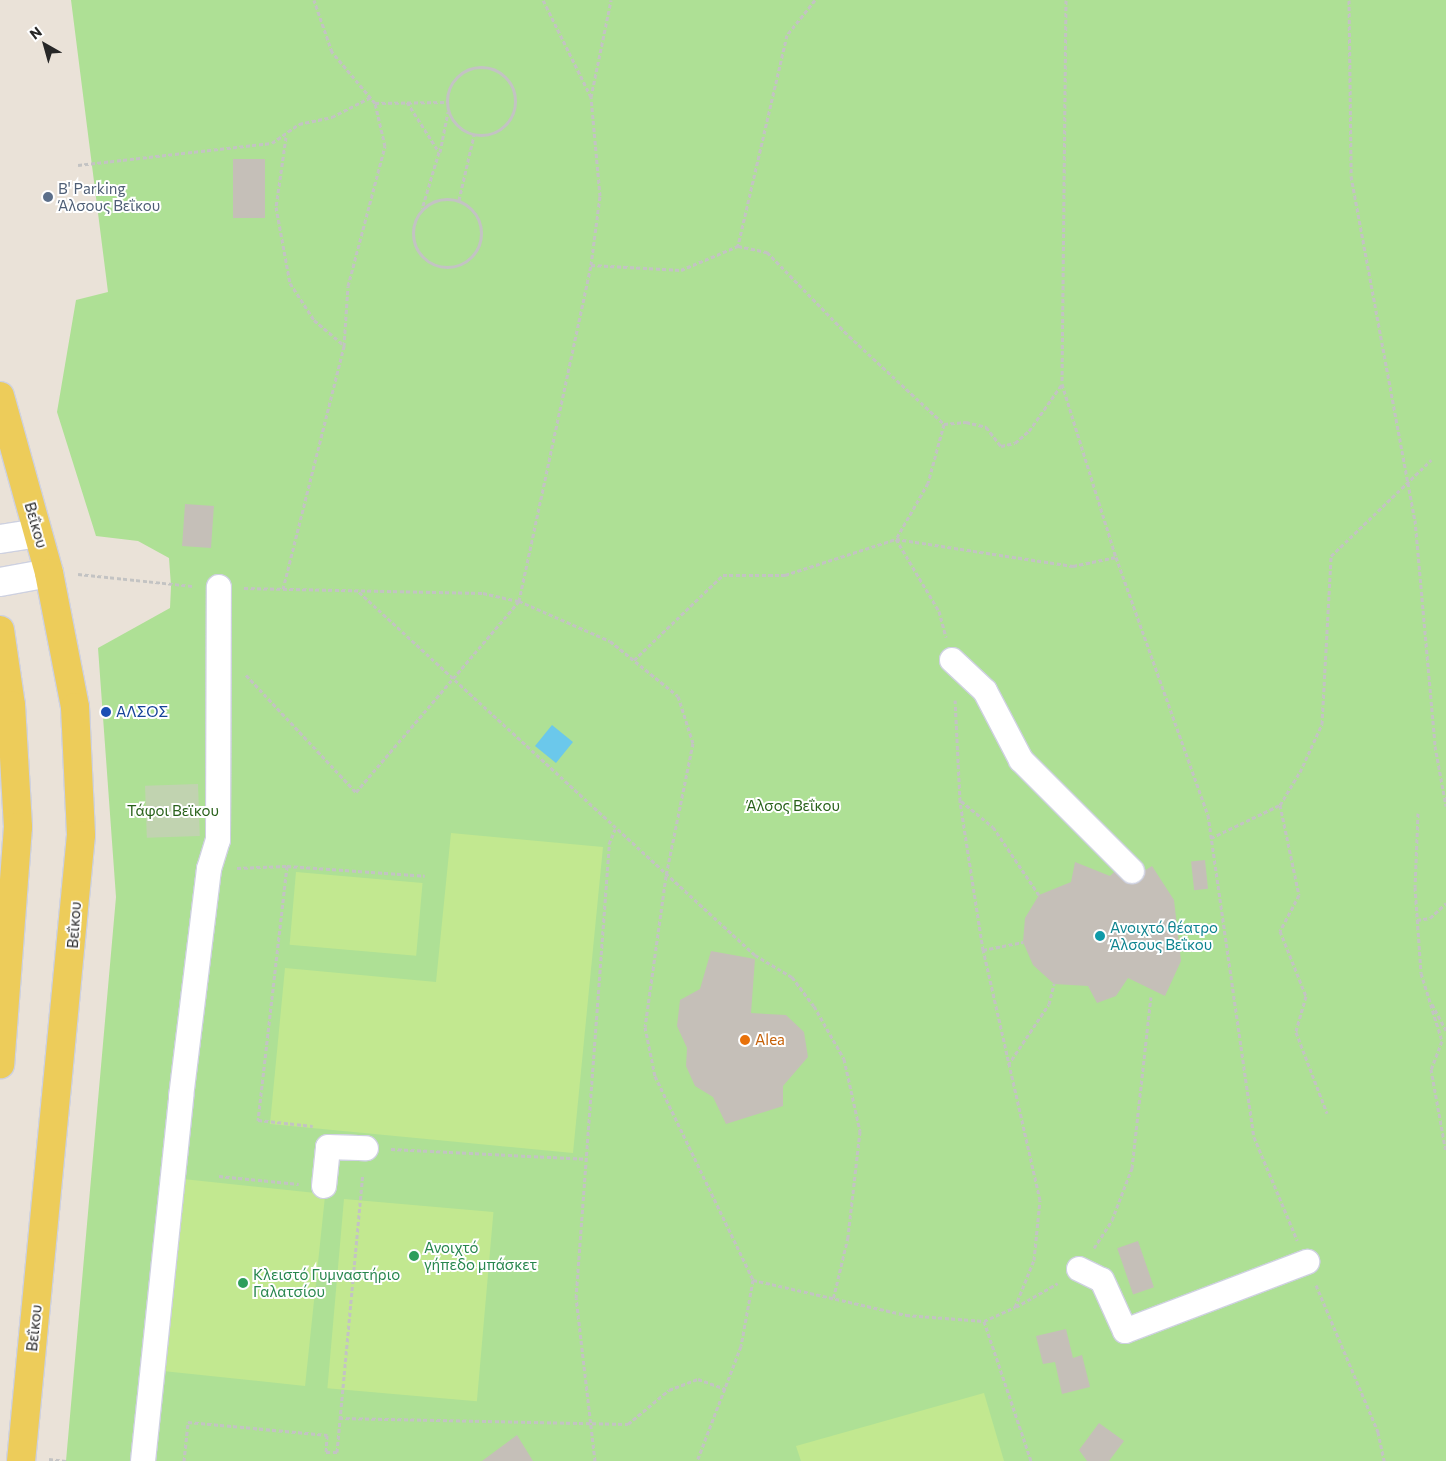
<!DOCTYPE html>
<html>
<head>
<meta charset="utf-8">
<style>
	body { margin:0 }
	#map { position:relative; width:1446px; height:1461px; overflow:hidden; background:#eae2d8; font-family:Commissioner,sans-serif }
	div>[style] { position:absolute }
	.green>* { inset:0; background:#aee095 }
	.cemetery>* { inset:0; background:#c1d3b0; transform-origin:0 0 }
	.pitch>* { inset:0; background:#c2e890; transform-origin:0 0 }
	.water>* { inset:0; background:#6bc8eb; transform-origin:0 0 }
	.building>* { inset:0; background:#c5bfb8; transform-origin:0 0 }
	.path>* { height:3px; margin-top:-1.5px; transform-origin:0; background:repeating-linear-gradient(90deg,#c3c3c3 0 4px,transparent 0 6.5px) }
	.path>.ring { margin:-1.5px; padding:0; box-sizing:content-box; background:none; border:3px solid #c3c3c3; border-radius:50% }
	.roads { filter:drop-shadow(1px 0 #ced1e0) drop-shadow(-1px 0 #ced1e0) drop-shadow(0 1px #ced1e0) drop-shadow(0 -1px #ced1e0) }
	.street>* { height:24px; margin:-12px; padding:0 12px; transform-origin:12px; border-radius:12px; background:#fff }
	.secondary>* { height:28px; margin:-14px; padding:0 14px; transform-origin:14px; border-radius:14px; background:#fff }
	.primary>* { height:28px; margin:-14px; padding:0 14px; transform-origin:14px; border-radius:14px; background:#edcc5a }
	.dots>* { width:14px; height:14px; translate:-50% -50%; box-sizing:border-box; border:2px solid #fff; border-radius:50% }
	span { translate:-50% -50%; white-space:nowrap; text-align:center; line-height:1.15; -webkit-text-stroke:4px #fff; paint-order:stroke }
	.service-label { font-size:15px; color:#4e5e75 }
	.left { translate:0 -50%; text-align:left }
	.street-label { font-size:15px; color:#272727 }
	.transit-label { font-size:15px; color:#164399 }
	.park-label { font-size:15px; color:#28611a }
	.culture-label { font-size:15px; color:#0d838f }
	.food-label { font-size:15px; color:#c56008 }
	.leisure-label { font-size:15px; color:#27864d }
	.north { position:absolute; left:20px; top:20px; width:50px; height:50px; -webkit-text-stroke:4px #fff; paint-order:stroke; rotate:322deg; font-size:14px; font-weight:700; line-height:20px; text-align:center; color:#272727 }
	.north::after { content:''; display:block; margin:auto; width:18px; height:22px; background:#272727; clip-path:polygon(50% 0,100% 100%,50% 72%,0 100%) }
</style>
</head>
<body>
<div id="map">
	<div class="green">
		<div style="clip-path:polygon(71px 0,1446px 0,1446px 1461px,66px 1461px,116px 897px,98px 648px,170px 608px,171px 586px,169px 558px,138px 541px,96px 536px,57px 412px,76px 300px,108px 292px)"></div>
	</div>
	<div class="cemetery">
		<div style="left:198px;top:784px;width:52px;height:53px;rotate:88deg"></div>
	</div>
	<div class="pitch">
		<div style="clip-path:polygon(451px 833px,603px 847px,573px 1153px,270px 1124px,285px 968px,436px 982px)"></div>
		<div style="left:296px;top:872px;width:127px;height:73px;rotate:5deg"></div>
		<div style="left:183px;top:1179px;width:143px;height:193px;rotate:6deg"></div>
		<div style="left:344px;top:1199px;width:150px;height:190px;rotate:5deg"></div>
		<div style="clip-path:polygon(984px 1393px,1004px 1461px,801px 1461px,796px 1446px)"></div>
	</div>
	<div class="water">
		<div style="left:552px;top:725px;width:27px;height:27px;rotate:39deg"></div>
	</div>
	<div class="building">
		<div style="left:233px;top:159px;width:32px;height:59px"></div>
		<div style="left:185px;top:504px;width:29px;height:42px;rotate:4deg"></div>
		<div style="left:1205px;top:860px;width:29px;height:14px;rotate:84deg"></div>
		<div style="clip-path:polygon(1075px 862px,1110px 876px,1117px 869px,1130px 880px,1152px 866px,1174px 900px,1181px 961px,1165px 996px,1128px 978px,1116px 996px,1097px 1003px,1088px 986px,1054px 984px,1033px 965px,1023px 942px,1025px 918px,1039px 895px,1071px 882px)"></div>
		<div style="clip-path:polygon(711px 951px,755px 959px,751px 1013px,786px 1015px,804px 1032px,808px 1057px,783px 1086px,783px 1106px,726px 1124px,713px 1097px,695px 1086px,686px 1066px,687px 1048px,677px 1026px,680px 1000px,700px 989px)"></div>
		<div style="left:1138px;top:1241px;width:49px;height:22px;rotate:71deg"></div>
		<div style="clip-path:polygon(1066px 1329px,1073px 1358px,1082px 1355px,1090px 1387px,1062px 1394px,1055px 1362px,1043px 1364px,1036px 1336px)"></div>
		<div style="clip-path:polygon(1099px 1423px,1124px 1441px,1109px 1461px,1087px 1461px,1079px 1450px)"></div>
		<div style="clip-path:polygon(517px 1435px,533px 1461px,482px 1461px)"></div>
	</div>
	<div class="path">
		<div style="left:815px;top:0;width:45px;rotate:128.7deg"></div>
		<div style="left:787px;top:35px;width:217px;rotate:103.1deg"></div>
		<div style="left:738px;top:246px;width:30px;rotate:12deg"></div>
		<div style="left:767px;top:252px;width:117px;rotate:45.7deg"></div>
		<div style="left:849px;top:336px;width:129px;rotate:42.8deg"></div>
		<div style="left:944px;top:424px;width:61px;rotate:105.2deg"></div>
		<div style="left:928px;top:483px;width:64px;rotate:119.7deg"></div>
		<div style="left:896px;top:539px;width:84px;rotate:59.2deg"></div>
		<div style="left:939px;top:611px;width:27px;rotate:75deg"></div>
		<div style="left:1066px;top:0;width:384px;rotate:90.6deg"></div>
		<div style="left:1062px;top:384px;width:181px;rotate:72.7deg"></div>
		<div style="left:1116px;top:557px;width:274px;rotate:70.4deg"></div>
		<div style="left:1208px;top:815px;width:325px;rotate:81.9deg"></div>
		<div style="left:1254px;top:1137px;width:112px;rotate:67.3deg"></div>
		<div style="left:1349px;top:0;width:176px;rotate:89.3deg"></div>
		<div style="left:1351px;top:176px;width:350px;rotate:79.5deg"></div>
		<div style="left:1415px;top:520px;width:227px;rotate:84.9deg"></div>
		<div style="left:1435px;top:746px;width:61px;rotate:79.6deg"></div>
		<div class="ring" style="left:447px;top:67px;width:65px;height:65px"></div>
		<div style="left:591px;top:97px;width:99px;rotate:-78.3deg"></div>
		<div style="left:407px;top:102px;width:59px;rotate:57.4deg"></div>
		<div style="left:439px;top:152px;width:59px;rotate:106.6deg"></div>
		<div style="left:375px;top:103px;width:72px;rotate:-0.8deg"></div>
		<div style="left:286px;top:137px;width:71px;rotate:98.1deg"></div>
		<div style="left:276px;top:207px;width:77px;rotate:79.6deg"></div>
		<div style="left:290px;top:283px;width:44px;rotate:57deg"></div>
		<div style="left:314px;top:320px;width:39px;rotate:40deg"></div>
		<div style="left:440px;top:152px;width:41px;rotate:-78.7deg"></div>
		<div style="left:78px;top:165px;width:195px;rotate:-6.5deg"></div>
		<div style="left:272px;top:143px;width:33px;rotate:-35deg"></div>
		<div style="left:299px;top:124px;width:34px;rotate:-12deg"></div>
		<div style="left:332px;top:117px;width:44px;rotate:-27.1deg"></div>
		<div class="ring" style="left:413px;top:199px;width:65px;height:65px"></div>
		<div style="left:459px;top:200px;width:67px;rotate:-77deg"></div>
		<div style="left:591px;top:265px;width:90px;rotate:3.2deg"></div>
		<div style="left:681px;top:270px;width:62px;rotate:-22.8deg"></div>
		<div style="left:944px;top:424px;width:22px;rotate:-5deg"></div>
		<div style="left:966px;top:422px;width:21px;rotate:14deg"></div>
		<div style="left:986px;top:427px;width:24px;rotate:52deg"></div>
		<div style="left:1001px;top:446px;width:14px;rotate:-12deg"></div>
		<div style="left:1015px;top:443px;width:18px;rotate:-41deg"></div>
		<div style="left:1029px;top:431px;width:57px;rotate:-54.9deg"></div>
		<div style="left:78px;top:574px;width:116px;rotate:6deg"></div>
		<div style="left:244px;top:588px;width:239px;rotate:1.2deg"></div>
		<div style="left:483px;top:593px;width:37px;rotate:13deg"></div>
		<div style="left:519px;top:601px;width:99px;rotate:23.7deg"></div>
		<div style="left:610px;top:641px;width:87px;rotate:39deg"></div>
		<div style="left:678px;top:696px;width:49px;rotate:72.3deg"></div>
		<div style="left:693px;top:743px;width:136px;rotate:101.5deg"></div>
		<div style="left:666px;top:876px;width:152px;rotate:97.9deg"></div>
		<div style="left:645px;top:1027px;width:50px;rotate:78.5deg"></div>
		<div style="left:655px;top:1076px;width:226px;rotate:64.3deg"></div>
		<div style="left:753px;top:1280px;width:67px;rotate:100.3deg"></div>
		<div style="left:741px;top:1346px;width:123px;rotate:110.9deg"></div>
		<div style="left:283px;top:589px;width:251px;rotate:-75.9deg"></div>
		<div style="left:344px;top:346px;width:60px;rotate:-86.2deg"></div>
		<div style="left:348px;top:286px;width:145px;rotate:-75.2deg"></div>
		<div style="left:385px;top:146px;width:44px;rotate:-103.1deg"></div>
		<div style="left:375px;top:103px;width:67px;rotate:-130.1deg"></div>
		<div style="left:332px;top:52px;width:55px;rotate:-109.1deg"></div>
		<div style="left:359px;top:592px;width:537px;rotate:42.51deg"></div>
		<div style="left:755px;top:955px;width:43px;rotate:30.7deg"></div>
		<div style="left:792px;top:977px;width:36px;rotate:53deg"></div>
		<div style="left:814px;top:1006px;width:61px;rotate:60.5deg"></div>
		<div style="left:844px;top:1059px;width:74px;rotate:77.5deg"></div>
		<div style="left:860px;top:1131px;width:107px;rotate:96.5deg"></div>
		<div style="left:848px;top:1237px;width:65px;rotate:103.4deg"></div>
		<div style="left:634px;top:660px;width:123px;rotate:-43.7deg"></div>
		<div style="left:723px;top:575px;width:62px"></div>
		<div style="left:785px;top:575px;width:117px;rotate:-18deg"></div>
		<div style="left:896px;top:539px;width:179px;rotate:8.7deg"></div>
		<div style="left:1073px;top:566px;width:44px;rotate:-11.8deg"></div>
		<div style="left:246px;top:675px;width:161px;rotate:46.8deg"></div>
		<div style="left:356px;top:792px;width:251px;rotate:-49.5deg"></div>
		<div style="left:519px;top:601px;width:344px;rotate:-77.9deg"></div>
		<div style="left:591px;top:265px;width:70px;rotate:-82.6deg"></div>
		<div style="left:600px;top:196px;width:99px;rotate:-95.2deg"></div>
		<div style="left:591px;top:97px;width:108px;rotate:-116.3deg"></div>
		<div style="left:961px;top:801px;width:41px;rotate:39.1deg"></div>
		<div style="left:993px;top:827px;width:82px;rotate:55.9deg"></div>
		<div style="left:1280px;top:805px;width:92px;rotate:78.1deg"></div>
		<div style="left:1299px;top:895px;width:41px;rotate:117.8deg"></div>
		<div style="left:1280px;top:931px;width:70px;rotate:68.2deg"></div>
		<div style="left:1306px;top:996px;width:37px;rotate:106deg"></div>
		<div style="left:1296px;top:1032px;width:87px;rotate:69.1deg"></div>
		<div style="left:1418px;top:813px;width:74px;rotate:92.3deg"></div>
		<div style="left:1415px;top:887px;width:86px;rotate:86deg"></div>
		<div style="left:1421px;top:973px;width:71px;rotate:72.8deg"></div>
		<div style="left:1442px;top:1041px;width:30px;rotate:111deg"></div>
		<div style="left:1431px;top:1069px;width:84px;rotate:79.8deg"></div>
		<div style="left:1211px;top:838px;width:76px;rotate:-25.6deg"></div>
		<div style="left:1280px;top:805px;width:39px;rotate:-59deg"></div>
		<div style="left:1300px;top:772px;width:53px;rotate:-65.4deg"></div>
		<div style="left:1322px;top:724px;width:168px;rotate:-86.9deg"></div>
		<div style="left:1331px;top:556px;width:139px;rotate:-43.8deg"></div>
		<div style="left:287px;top:866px;width:256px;rotate:96.5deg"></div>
		<div style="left:258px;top:1120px;width:55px;rotate:6.2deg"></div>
		<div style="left:237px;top:868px;width:50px;rotate:-2.3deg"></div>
		<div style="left:287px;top:866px;width:138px;rotate:4.1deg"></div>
		<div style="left:1417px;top:920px;width:13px;rotate:-9deg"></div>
		<div style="left:1430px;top:918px;width:22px;rotate:-43deg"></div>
		<div style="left:983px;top:950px;width:41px;rotate:-11.3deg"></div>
		<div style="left:1432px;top:1004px;width:30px;rotate:62deg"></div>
		<div style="left:1008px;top:1065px;width:73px;rotate:-56.1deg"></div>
		<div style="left:1049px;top:1004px;width:21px;rotate:-76deg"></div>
		<div style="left:391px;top:1149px;width:195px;rotate:2.9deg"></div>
		<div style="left:219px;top:1176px;width:80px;rotate:5.7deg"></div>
		<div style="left:1094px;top:1248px;width:33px;rotate:-57deg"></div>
		<div style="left:1112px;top:1220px;width:56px;rotate:-69deg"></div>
		<div style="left:1132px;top:1168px;width:172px;rotate:-83.7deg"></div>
		<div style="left:753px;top:1280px;width:157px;rotate:12.9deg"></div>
		<div style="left:906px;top:1315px;width:78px;rotate:4.4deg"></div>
		<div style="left:984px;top:1321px;width:34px;rotate:-24deg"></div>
		<div style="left:1015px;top:1307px;width:51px;rotate:-68deg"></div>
		<div style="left:1034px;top:1260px;width:60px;rotate:-84.3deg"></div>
		<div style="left:1040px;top:1200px;width:256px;rotate:-102.8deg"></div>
		<div style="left:983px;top:950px;width:151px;rotate:-98.8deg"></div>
		<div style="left:960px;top:801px;width:101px;rotate:-92.8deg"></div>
		<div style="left:1316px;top:1285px;width:160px;rotate:67.1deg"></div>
		<div style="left:1378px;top:1432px;width:30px;rotate:78deg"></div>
		<div style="left:1016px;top:1307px;width:48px;rotate:-29.7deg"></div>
		<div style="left:984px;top:1321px;width:148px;rotate:71.4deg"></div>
		<div style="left:339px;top:1418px;width:289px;rotate:1.2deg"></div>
		<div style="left:628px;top:1424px;width:53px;rotate:-39.7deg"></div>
		<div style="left:669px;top:1390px;width:31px;rotate:-21deg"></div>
		<div style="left:698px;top:1379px;width:29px;rotate:20deg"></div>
		<div style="left:49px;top:1459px;width:17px;rotate:7deg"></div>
		<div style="left:184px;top:1461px;width:39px;rotate:-84deg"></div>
		<div style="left:188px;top:1422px;width:140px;rotate:5.3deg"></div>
		<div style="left:327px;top:1435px;width:17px;rotate:93deg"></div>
		<div style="left:326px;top:1452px;width:11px"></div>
		<div style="left:337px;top:1452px;width:279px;rotate:-84.7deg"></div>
		<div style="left:595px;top:1461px;width:164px;rotate:-96.6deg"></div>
		<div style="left:576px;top:1298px;width:455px;rotate:-85.8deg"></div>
		<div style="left:609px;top:844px;width:16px;rotate:-68deg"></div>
	</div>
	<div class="roads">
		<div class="street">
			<div style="left:952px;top:660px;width:45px;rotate:43.2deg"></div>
			<div style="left:985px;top:691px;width:78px;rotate:62.4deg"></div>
			<div style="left:1021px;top:760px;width:157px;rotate:45deg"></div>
			<div style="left:324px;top:1186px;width:39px;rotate:-84deg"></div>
			<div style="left:328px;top:1147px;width:38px;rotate:2deg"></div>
			<div style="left:1079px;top:1269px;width:25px;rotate:26deg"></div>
			<div style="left:1102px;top:1280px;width:56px;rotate:65.7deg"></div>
			<div style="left:1125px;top:1331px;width:195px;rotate:-20.8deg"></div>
			<div style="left:143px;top:1461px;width:366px;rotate:-84deg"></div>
			<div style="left:181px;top:1097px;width:230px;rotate:-83deg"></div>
			<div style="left:209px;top:869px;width:30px;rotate:-73deg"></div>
			<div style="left:218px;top:840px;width:253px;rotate:-89.8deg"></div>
		</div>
		<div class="secondary">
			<div style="left:0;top:539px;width:38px;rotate:-9deg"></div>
			<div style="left:0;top:582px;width:50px;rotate:-10.4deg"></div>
		</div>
		<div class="primary">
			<div style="left:0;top:396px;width:184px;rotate:74.5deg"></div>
			<div style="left:49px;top:573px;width:136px;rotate:79deg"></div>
			<div style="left:75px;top:707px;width:128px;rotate:87.3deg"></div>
			<div style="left:81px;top:835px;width:629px;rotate:95.47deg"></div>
			<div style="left:0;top:630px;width:76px;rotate:81.7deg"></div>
			<div style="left:11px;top:705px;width:122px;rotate:86.7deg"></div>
			<div style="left:18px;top:827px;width:238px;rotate:94.3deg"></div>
		</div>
	</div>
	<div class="dots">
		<div style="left:48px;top:197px;background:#5c6f8a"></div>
		<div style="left:106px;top:712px;background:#1a4fb4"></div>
		<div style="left:1100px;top:936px;background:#0f9aa8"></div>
		<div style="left:745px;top:1040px;background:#e8710a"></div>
		<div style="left:414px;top:1256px;background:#2e9e5b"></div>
		<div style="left:243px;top:1283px;background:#2e9e5b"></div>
	</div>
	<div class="service-label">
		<span class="left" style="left:58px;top:197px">Β' Parking<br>Άλσους Βεΐκου</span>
	</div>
	<div class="street-label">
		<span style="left:36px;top:525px;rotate:74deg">Βεΐκου</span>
		<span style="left:74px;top:925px;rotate:-86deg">Βεΐκου</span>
		<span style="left:34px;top:1328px;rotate:-84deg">Βεΐκου</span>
	</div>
	<div class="transit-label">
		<span class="left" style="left:116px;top:712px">ΑΛΣΟΣ</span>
	</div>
	<div class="park-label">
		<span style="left:793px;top:806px">Άλσος Βεΐκου</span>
		<span style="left:173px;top:811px">Τάφοι Βεϊκου</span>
	</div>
	<div class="culture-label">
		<span class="left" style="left:1110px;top:936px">Ανοιχτό θέατρο<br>Άλσους Βεΐκου</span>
	</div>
	<div class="food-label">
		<span class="left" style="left:755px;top:1040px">Alea</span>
	</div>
	<div class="leisure-label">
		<span class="left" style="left:424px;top:1256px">Ανοιχτό<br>γήπεδο μπάσκετ</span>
		<span class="left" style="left:253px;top:1283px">Κλειστό Γυμναστήριο<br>Γαλατσίου</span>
	</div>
	<div class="north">N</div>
</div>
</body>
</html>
